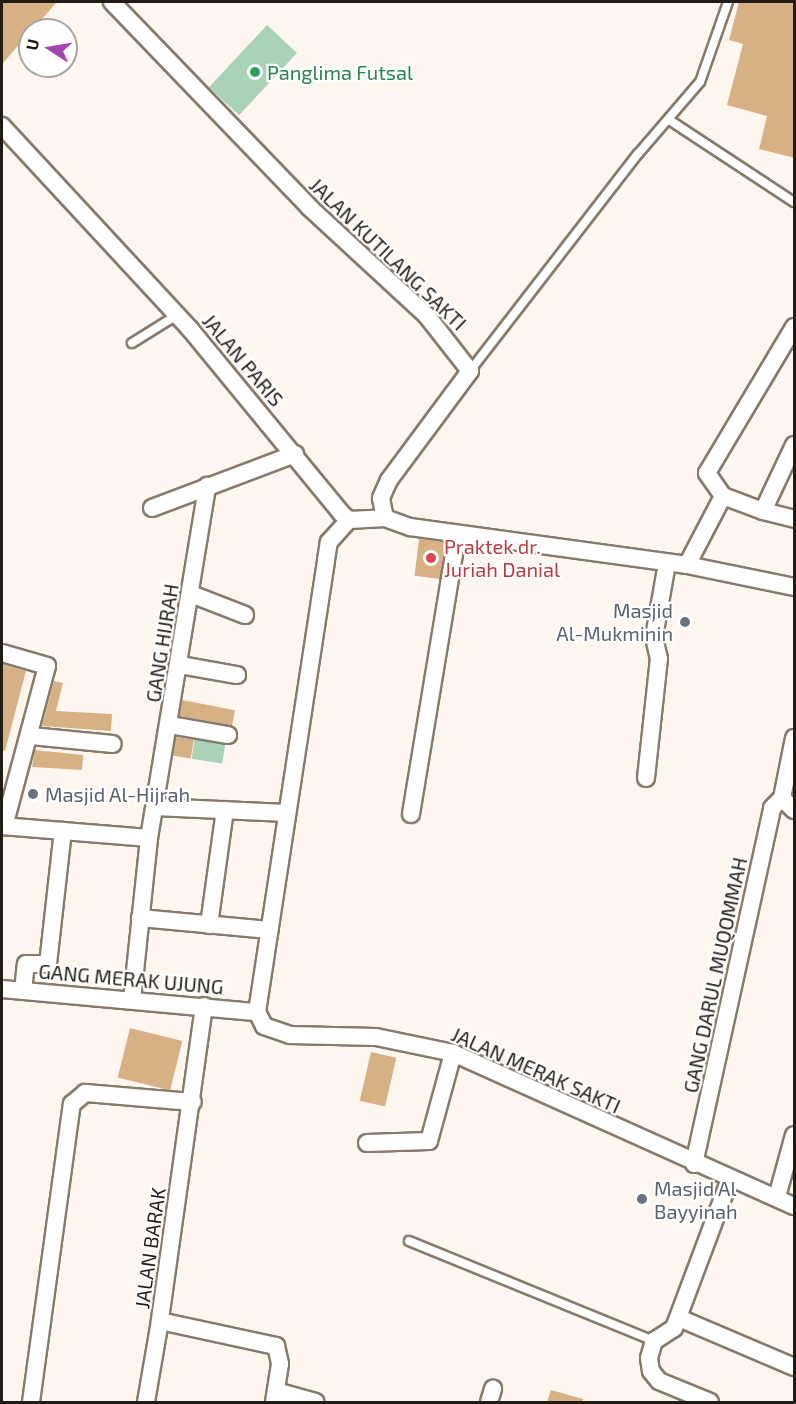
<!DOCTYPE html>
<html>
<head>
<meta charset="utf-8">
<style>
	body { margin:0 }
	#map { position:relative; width:796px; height:1404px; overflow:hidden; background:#fdf7f0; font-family:"Exo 2",sans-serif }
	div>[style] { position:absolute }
	.green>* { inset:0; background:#a9d2b6; transform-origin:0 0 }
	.building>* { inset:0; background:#d7b183; transform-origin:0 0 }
	.roads { filter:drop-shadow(2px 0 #877a6b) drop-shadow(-2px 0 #877a6b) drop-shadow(0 2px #877a6b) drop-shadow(0 -2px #877a6b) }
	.lane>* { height:8px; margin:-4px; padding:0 4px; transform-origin:4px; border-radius:4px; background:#fff }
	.street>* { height:16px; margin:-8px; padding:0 8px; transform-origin:8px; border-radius:8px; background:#fff }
	.dots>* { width:16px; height:16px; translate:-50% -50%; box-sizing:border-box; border:3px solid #fff; border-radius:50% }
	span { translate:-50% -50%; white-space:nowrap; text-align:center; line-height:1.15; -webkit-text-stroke:4.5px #fff; paint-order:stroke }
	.leisure-label { font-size:20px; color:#27864d }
	.left { translate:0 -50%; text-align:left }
	.street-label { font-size:20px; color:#201b15 }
	.health-label { font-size:20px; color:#be3a42 }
	.worship-label { font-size:20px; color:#5b616d }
	.right { translate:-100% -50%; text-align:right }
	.frame { position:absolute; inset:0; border:3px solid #201b15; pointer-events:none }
	.north { position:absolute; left:18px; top:18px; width:60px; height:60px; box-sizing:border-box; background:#fff; border:2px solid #a6a4a1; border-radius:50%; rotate:282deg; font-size:16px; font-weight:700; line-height:24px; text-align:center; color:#201b15 }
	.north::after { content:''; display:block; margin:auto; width:21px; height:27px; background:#a647b0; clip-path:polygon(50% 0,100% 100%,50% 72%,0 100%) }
</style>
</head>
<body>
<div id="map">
	<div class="green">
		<div style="left:267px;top:25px;width:41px;height:85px;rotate:43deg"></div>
		<div style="left:195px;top:737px;width:31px;height:22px;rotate:9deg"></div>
	</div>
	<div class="building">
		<div style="clip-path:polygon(2px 2px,57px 2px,2px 64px)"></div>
		<div style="clip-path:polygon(739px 2px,795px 2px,795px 158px,759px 149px,767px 116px,727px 105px,743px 44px,729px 40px)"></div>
		<div style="left:419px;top:539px;width:26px;height:37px;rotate:7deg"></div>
		<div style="clip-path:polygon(2px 664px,26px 671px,5px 751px,2px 750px)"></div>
		<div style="clip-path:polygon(54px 681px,63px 683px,56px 711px,112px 714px,111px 731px,42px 726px)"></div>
		<div style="left:182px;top:700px;width:54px;height:16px;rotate:11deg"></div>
		<div style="left:176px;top:737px;width:18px;height:19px;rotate:9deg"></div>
		<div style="clip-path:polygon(35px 750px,83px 755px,82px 770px,32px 767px)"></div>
		<div style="left:130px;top:1028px;width:54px;height:51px;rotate:14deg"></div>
		<div style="left:371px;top:1052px;width:26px;height:50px;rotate:13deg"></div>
		<div style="clip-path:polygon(551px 1390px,583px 1399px,583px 1402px,547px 1402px)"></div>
	</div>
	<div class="roads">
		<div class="lane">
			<div style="left:671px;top:121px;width:147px;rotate:33.4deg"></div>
			<div style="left:132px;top:343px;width:53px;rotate:-31.9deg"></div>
			<div style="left:470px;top:371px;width:274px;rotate:-52.3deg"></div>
			<div style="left:638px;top:154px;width:95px;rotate:-49.3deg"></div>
			<div style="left:700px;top:82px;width:85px;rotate:-70.7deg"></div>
			<div style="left:409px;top:1241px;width:265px;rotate:22.2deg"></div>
		</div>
		<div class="street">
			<div style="left:112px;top:2px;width:284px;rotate:46.1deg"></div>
			<div style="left:309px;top:207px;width:161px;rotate:42.7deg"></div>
			<div style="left:427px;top:316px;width:70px;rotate:52deg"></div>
			<div style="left:470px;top:371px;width:136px;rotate:126.6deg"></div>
			<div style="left:389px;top:480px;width:20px;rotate:114deg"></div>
			<div style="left:381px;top:498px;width:20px;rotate:79deg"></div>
			<div style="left:385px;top:518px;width:27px;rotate:20deg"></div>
			<div style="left:410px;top:527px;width:280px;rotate:7.8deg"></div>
			<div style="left:687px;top:565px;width:109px;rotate:11.6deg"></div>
			<div style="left:2px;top:126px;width:277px;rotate:47.2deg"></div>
			<div style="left:190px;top:329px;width:238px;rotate:50.6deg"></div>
			<div style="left:341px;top:513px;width:11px;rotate:41deg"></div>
			<div style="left:349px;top:520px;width:36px;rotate:-3deg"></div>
			<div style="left:723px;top:496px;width:43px;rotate:20.6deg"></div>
			<div style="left:763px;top:511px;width:73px;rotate:-64.8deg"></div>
			<div style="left:152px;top:508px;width:153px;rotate:-20.7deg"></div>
			<div style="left:763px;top:511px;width:32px;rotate:14deg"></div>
			<div style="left:687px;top:565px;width:78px;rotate:-62.4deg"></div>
			<div style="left:723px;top:496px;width:28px;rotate:-125deg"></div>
			<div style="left:707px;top:473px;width:170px;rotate:-59.2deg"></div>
			<div style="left:191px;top:594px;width:58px;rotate:21.3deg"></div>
			<div style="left:2px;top:653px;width:47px;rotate:16.1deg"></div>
			<div style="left:47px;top:666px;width:166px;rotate:105deg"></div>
			<div style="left:180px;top:665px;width:58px;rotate:10deg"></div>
			<div style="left:170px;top:725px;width:59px;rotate:9.8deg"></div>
			<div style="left:31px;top:736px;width:82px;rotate:5.6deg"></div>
			<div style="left:794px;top:738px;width:61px;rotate:101.3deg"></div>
			<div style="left:782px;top:798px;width:17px;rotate:45deg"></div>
			<div style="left:646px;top:778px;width:120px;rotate:-83.8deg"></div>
			<div style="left:659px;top:659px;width:23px;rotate:-103deg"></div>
			<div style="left:654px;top:637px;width:75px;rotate:-80deg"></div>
			<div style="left:155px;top:807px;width:132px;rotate:2.6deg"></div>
			<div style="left:411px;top:814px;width:283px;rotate:-80.6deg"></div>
			<div style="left:2px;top:826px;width:147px;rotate:4.7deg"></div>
			<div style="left:140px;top:918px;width:130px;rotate:5.3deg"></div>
			<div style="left:209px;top:925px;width:116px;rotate:-82.1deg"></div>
			<div style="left:2px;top:989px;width:256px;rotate:5.2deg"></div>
			<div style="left:23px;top:991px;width:27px;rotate:-84deg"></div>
			<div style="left:26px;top:964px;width:22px"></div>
			<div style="left:48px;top:964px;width:134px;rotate:-83.6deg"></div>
			<div style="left:132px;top:1000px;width:163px;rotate:-84deg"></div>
			<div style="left:149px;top:838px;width:357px;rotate:-80.6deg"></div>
			<div style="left:204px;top:1006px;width:318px;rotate:98deg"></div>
			<div style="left:160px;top:1321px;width:119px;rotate:12.2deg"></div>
			<div style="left:276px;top:1346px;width:18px;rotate:77deg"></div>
			<div style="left:280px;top:1364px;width:38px;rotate:99deg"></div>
			<div style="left:257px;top:1012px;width:16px;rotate:63deg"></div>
			<div style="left:264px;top:1026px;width:28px;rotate:19deg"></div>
			<div style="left:290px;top:1035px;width:86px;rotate:1.3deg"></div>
			<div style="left:376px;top:1037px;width:79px;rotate:11.7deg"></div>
			<div style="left:453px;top:1053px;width:374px;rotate:24.2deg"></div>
			<div style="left:257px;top:1012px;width:457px;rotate:-81.3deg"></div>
			<div style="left:326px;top:560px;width:18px;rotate:-81deg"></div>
			<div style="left:329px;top:542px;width:30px;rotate:-48deg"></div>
			<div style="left:367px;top:1143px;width:62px;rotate:-1.8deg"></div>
			<div style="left:429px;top:1141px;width:91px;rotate:-74.7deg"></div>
			<div style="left:694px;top:1164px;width:364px;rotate:-77.6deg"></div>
			<div style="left:772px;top:808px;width:14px;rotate:-45deg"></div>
			<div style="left:777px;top:1197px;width:64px;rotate:-74.7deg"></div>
			<div style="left:679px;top:1318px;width:125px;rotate:23.1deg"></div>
			<div style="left:276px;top:1391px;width:41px;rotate:15.4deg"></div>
			<div style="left:31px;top:1402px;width:301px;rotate:-82.2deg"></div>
			<div style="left:72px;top:1104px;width:17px;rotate:-40deg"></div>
			<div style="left:85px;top:1093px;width:108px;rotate:4.8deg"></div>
			<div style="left:146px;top:1402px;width:82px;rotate:-80.2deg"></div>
			<div style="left:489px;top:1402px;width:14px;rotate:-73deg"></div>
			<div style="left:710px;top:1402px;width:55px;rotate:-157.6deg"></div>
			<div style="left:659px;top:1381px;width:13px;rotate:-129deg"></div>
			<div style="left:651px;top:1371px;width:13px;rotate:-99deg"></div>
			<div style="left:649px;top:1358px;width:18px;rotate:-74deg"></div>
			<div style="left:654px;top:1341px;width:24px;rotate:-33deg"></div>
			<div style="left:674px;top:1328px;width:159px;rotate:-69.4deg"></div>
		</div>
	</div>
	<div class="dots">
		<div style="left:255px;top:72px;background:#2e9e5b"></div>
		<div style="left:431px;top:558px;background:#e0444e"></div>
		<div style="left:685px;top:622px;background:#6b7280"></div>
		<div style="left:33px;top:794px;background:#6b7280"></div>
		<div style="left:642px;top:1199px;background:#6b7280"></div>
	</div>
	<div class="leisure-label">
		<span class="left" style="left:267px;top:72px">Panglima Futsal</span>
	</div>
	<div class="street-label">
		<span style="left:388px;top:254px;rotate:44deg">JALAN KUTILANG SAKTI</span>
		<span style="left:243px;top:360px;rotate:50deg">JALAN PARIS</span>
		<span style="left:162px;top:643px;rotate:-81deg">GANG HIJRAH</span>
		<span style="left:715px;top:975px;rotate:-78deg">GANG DARUL MUQOMMAH</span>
		<span style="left:131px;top:979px;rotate:5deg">GANG MERAK UJUNG</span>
		<span style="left:536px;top:1070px;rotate:24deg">JALAN MERAK SAKTI</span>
		<span style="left:150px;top:1248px;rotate:-82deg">JALAN BARAK</span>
	</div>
	<div class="health-label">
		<span class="left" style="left:444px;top:558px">Praktek dr.<br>Juriah Danial</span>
	</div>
	<div class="worship-label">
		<span class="right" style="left:673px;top:622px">Masjid<br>Al-Mukminin</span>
		<span class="left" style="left:45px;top:794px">Masjid Al-Hijrah</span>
		<span class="left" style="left:654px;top:1200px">Masjid Al<br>Bayyinah</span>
	</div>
	<div class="frame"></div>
	<div class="north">U</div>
</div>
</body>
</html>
